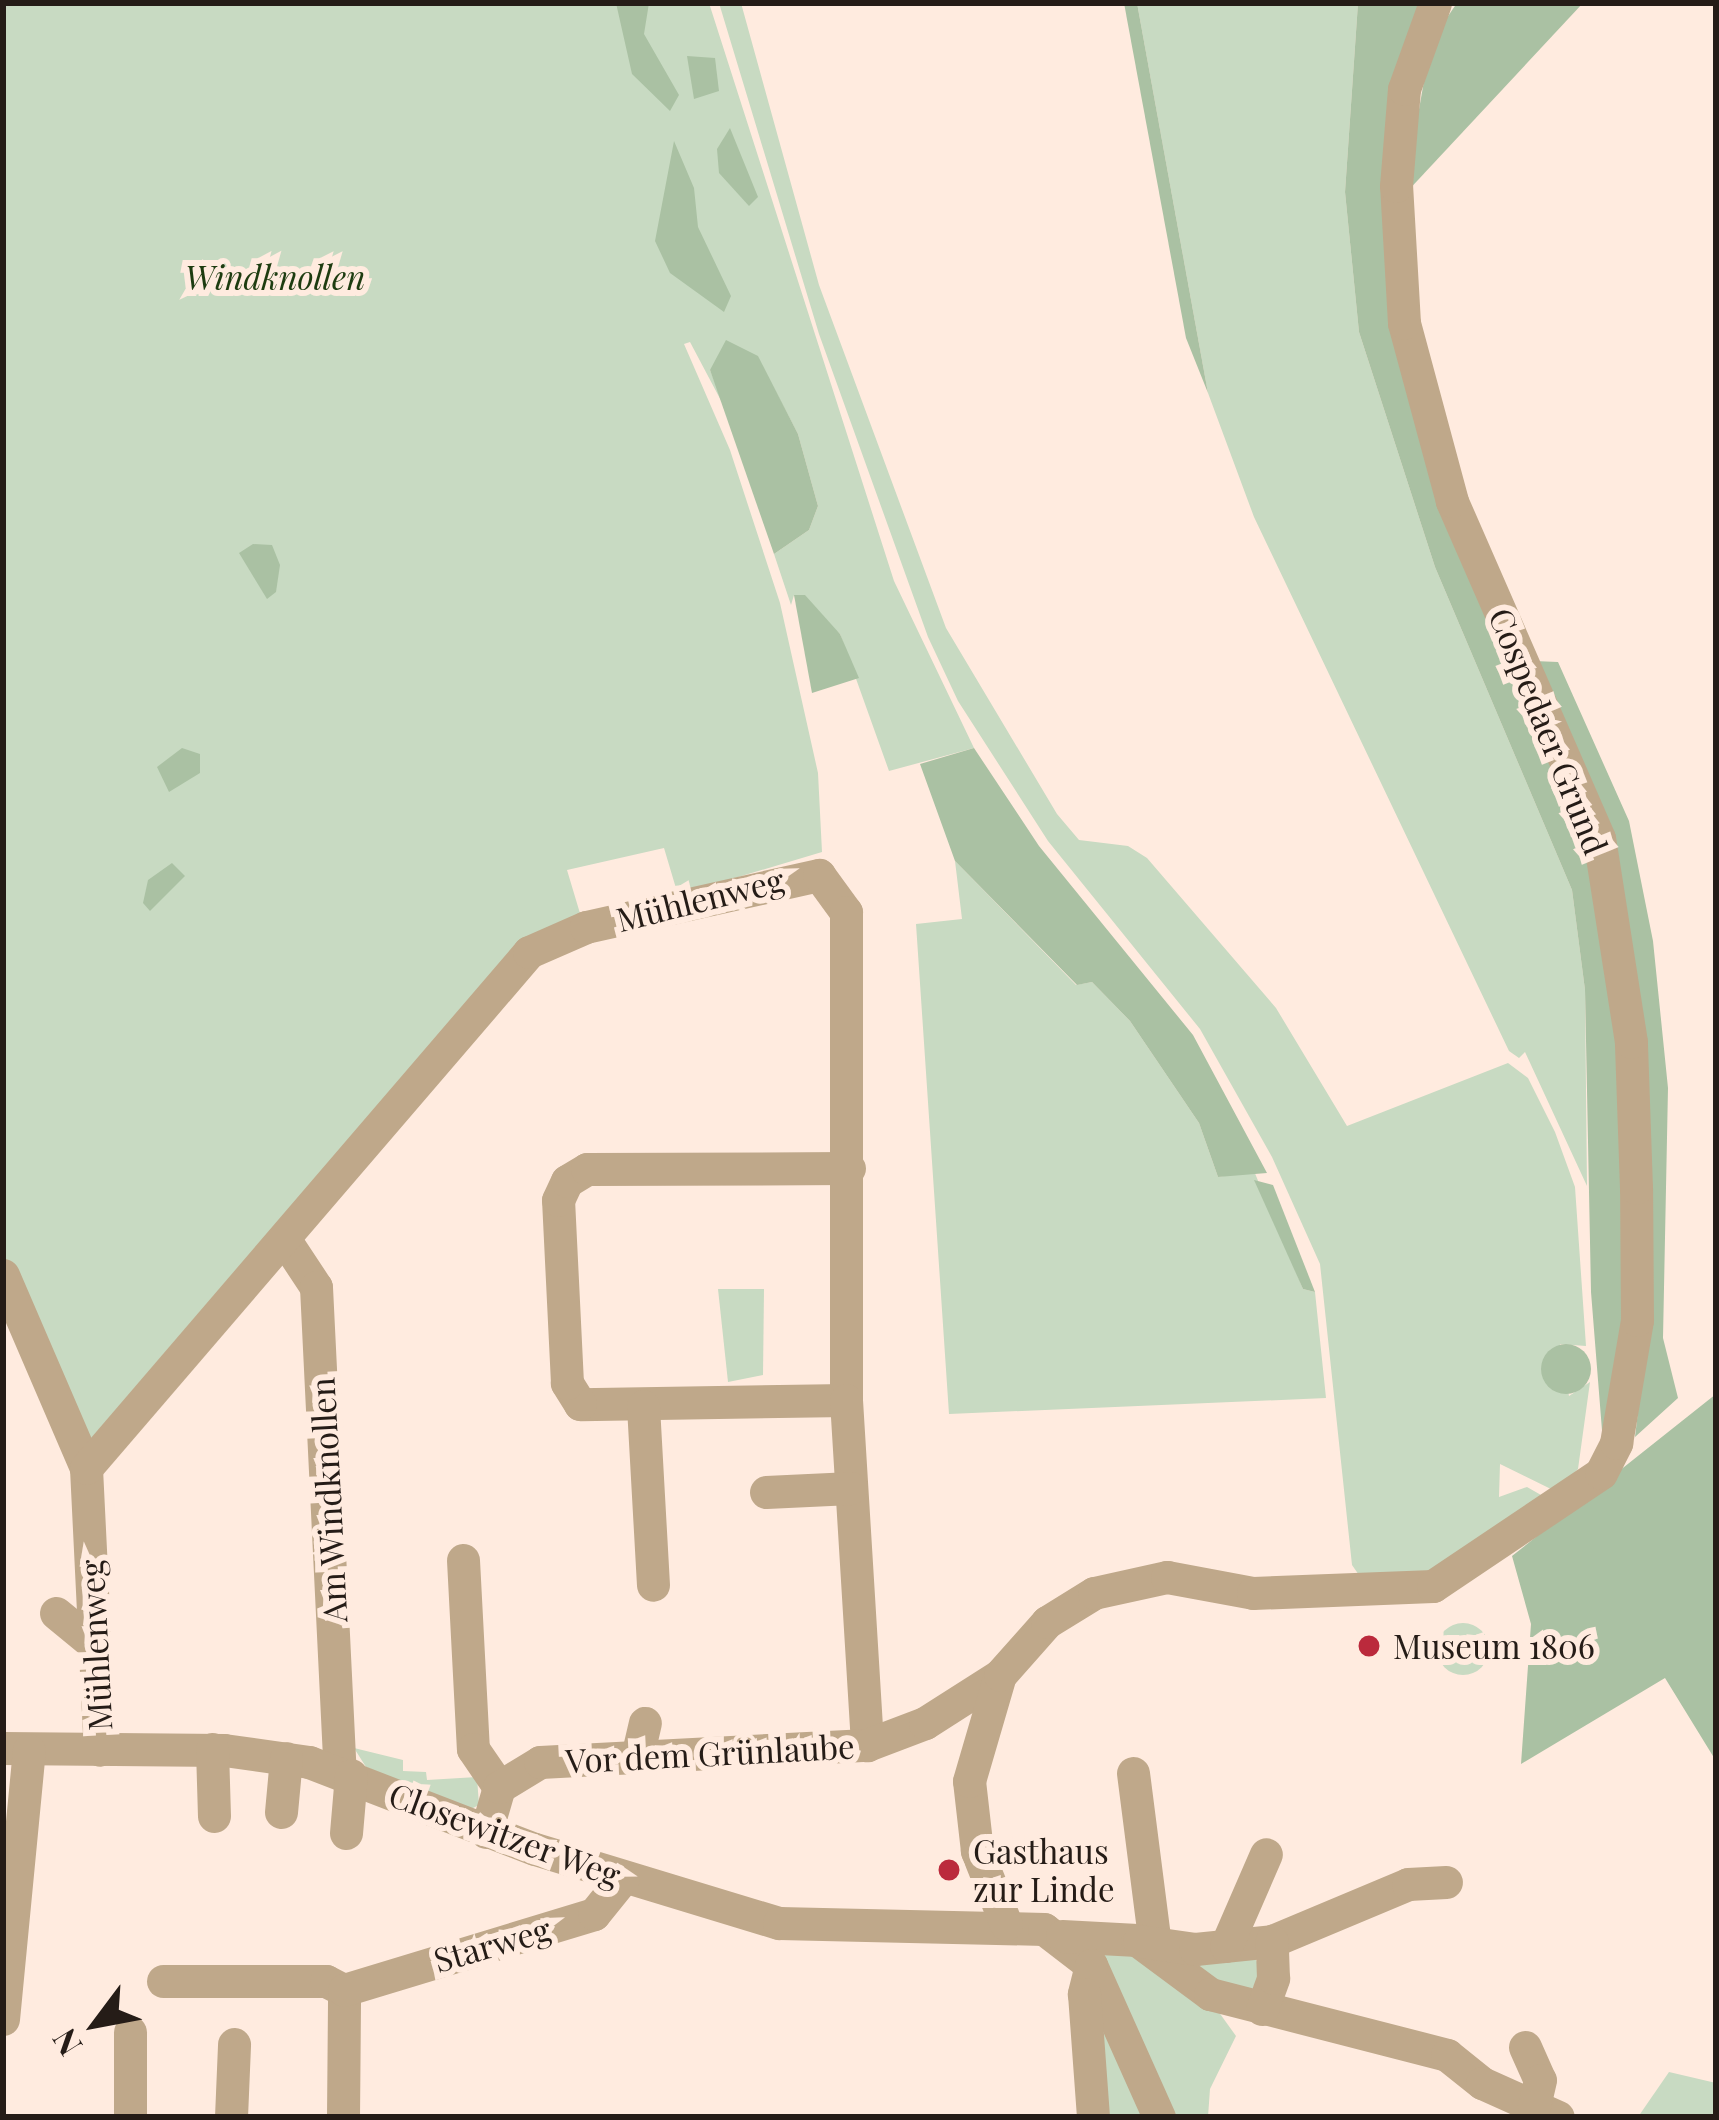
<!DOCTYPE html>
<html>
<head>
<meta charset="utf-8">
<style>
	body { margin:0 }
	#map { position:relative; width:1719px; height:2120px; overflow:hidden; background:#ffebdf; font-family:"Playfair Display",serif }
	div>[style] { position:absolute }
	.green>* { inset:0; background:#c8dac2 }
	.round { border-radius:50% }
	.forest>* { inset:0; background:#aac1a3 }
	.minor>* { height:33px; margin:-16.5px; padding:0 16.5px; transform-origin:16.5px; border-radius:16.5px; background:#bfa88a }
	.dots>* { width:33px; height:33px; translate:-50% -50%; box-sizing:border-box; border:6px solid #ffebdf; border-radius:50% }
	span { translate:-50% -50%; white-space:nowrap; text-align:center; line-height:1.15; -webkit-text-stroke:12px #ffebdf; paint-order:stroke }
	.park-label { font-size:33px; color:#1d3c10; font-style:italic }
	.street-label { font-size:33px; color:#251c17 }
	.poi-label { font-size:33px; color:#251c17 }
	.left { translate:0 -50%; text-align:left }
	.frame { position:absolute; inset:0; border:6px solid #251c17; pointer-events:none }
	.north { position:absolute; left:36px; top:1964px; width:120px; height:120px; -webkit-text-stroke:9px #ffebdf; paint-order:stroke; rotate:238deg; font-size:33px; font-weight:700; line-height:48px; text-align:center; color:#251c17 }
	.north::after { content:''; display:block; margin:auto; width:42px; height:54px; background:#251c17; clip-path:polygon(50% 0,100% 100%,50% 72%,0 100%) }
</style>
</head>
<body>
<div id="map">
	<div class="green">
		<div style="clip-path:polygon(3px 3px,709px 3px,894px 581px,974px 748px,889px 771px,840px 634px,794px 595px,791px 605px,774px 554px,809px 530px,818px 506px,798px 434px,757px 356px,710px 370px,726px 410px,690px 342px,684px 344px,730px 450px,780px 603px,818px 773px,822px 852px,678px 895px,664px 848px,567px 870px,582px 920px,552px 929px,99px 1441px,81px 1441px,3px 1256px)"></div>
		<div style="clip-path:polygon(719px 3px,741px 3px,819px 285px,946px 628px,1057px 814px,1079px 840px,1128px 846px,1147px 858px,1276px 1008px,1347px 1126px,1508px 1063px,1528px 1078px,1555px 1132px,1575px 1187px,1586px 1346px,1560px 1344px,1569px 1396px,1590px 1382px,1578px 1469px,1557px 1492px,1500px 1464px,1499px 1497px,1527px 1487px,1548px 1499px,1433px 1574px,1361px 1578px,1352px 1565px,1320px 1264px,1272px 1157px,1200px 1029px,1048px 841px,958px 701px,928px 637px,819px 334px)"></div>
		<div style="clip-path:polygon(1137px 3px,1358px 3px,1345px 192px,1359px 332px,1435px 567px,1572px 890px,1585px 990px,1587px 1186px,1525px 1052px,1519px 1058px,1509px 1051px,1254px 517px,1208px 393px)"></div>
		<div style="clip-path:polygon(955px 861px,1076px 985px,1092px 982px,1130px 1021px,1199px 1123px,1218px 1177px,1254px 1171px,1303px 1289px,1315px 1292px,1326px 1398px,949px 1414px,916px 924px,962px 919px)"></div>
		<div style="clip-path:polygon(718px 1289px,764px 1289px,763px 1375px,728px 1382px)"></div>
		<div class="round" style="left:1437px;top:1623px;width:52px;height:52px"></div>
		<div style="clip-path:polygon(354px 1748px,403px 1760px,403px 1771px,426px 1772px,427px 1780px,477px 1777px,479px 1805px,469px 1810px,366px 1767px)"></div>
		<div style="clip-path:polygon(1113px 1944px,1213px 2004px,1236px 2036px,1210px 2089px,1208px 2117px,1167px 2117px,1101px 1949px)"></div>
		<div style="clip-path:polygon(1252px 1954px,1263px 1971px,1251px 1991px,1212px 1988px,1191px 1955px)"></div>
		<div style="clip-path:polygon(1091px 1998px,1147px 2117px,1103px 2117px)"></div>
		<div style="clip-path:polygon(1669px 2072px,1716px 2083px,1716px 2117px,1638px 2117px)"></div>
	</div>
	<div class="forest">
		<div style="clip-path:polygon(616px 3px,649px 3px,644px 34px,679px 95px,670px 111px,632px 74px)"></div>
		<div style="clip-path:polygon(1124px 3px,1137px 3px,1208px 393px,1186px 338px)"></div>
		<div style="clip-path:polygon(1358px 3px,1431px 3px,1411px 42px,1399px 323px,1590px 838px,1622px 1041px,1628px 1365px,1603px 1443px,1591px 1292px,1585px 990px,1572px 890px,1435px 567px,1359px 332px,1345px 192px)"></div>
		<div style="clip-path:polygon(1457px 3px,1583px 3px,1404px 195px,1431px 41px)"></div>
		<div style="clip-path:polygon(687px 56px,715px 58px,719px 91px,694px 99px)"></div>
		<div style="clip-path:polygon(730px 128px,758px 197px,749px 206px,719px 173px,717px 149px)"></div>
		<div style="clip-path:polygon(674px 141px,694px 188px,698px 227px,731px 296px,724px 312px,670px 273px,655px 241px)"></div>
		<div style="clip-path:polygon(726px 340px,758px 356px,798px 434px,818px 506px,809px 530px,774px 554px,710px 370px)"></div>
		<div style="clip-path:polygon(253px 544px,272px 545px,280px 565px,276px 592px,267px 599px,239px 553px)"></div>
		<div style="clip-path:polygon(794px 595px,805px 595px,840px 634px,859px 678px,812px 693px)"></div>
		<div style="clip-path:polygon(1534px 661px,1558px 662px,1629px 821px,1653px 941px,1668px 1088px,1663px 1338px,1678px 1398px,1635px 1437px,1643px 1369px,1637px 1039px)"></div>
		<div style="clip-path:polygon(182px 748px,200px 754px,200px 773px,169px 792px,157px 767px)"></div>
		<div style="clip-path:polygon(974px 748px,1039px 846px,1193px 1035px,1267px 1173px,1218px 1177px,1199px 1123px,1130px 1021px,1092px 982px,1077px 985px,955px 861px,920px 764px)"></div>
		<div style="clip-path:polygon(172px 863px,185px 876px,150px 911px,143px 903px,148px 880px)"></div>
		<div style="clip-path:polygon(1254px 1180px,1273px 1185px,1315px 1292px,1303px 1289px)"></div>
		<div class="round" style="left:1541px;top:1344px;width:50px;height:50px"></div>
		<div style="clip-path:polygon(1716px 1394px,1716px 1761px,1665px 1678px,1521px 1764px,1531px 1624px,1512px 1556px)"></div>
	</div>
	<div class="minor">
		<div style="left:285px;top:1240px;width:56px;rotate:56.6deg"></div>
		<div style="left:316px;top:1287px;width:485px;rotate:87.2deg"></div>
		<div style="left:3px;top:1275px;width:210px;rotate:66.7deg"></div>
		<div style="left:86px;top:1468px;width:282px;rotate:87.2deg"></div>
		<div style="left:846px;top:1400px;width:266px;rotate:179.1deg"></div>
		<div style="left:580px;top:1404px;width:25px;rotate:-122deg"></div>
		<div style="left:567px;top:1383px;width:183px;rotate:-92.8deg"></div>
		<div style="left:558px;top:1200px;width:21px;rotate:-65deg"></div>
		<div style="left:567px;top:1181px;width:23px;rotate:-31deg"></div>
		<div style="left:587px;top:1169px;width:262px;rotate:-0.2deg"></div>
		<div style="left:643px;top:1406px;width:179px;rotate:86.8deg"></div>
		<div style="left:86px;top:1468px;width:680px;rotate:-49.35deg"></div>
		<div style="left:529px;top:952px;width:62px;rotate:-23.7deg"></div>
		<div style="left:586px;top:927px;width:239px;rotate:-12.6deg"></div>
		<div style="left:819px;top:875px;width:46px;rotate:53.9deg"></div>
		<div style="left:846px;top:912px;width:488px;rotate:90deg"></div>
		<div style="left:846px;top:1400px;width:346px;rotate:86.5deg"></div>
		<div style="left:766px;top:1492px;width:85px;rotate:-2.7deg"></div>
		<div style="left:463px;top:1560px;width:189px;rotate:87deg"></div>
		<div style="left:473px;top:1749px;width:46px;rotate:55.6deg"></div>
		<div style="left:56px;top:1613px;width:50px;rotate:39.4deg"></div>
		<div style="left:3px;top:1748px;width:221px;rotate:0.5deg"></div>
		<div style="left:224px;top:1750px;width:86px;rotate:8deg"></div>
		<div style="left:309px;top:1762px;width:242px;rotate:21.1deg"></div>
		<div style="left:535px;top:1849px;width:255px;rotate:16.9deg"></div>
		<div style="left:779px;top:1923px;width:265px;rotate:1.3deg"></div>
		<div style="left:1044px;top:1929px;width:59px;rotate:37.5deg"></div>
		<div style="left:1091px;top:1965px;width:167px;rotate:65.9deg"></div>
		<div style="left:212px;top:1749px;width:67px;rotate:88.3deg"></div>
		<div style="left:637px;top:1757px;width:35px;rotate:-77deg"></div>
		<div style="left:1133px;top:1773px;width:173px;rotate:82.7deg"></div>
		<div style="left:281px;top:1812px;width:54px;rotate:-84.7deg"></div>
		<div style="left:486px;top:1832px;width:47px;rotate:-73.9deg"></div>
		<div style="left:499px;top:1787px;width:48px;rotate:-31.4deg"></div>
		<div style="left:540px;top:1762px;width:327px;rotate:-3deg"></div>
		<div style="left:867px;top:1745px;width:62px;rotate:-20.8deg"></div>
		<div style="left:925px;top:1723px;width:89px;rotate:-32.6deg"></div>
		<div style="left:346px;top:1833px;width:58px;rotate:-85.1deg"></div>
		<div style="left:1006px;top:1924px;width:79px;rotate:-111.7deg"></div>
		<div style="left:977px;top:1851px;width:70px;rotate:-96.5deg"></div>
		<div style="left:969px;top:1781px;width:110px;rotate:-73.7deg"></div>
		<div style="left:1000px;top:1675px;width:71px;rotate:-48.4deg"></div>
		<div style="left:1047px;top:1622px;width:55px;rotate:-31.7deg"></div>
		<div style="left:1094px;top:1593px;width:75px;rotate:-12.4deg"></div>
		<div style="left:1167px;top:1577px;width:87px;rotate:10.5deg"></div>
		<div style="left:1253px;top:1593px;width:180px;rotate:-2.2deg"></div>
		<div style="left:1433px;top:1586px;width:202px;rotate:-33.9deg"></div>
		<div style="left:1601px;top:1473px;width:34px;rotate:-63deg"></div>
		<div style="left:1616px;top:1443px;width:125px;rotate:-80.3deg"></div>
		<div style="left:1637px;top:1320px;width:132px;rotate:-90.4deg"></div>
		<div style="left:1636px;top:1188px;width:146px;rotate:-92deg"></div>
		<div style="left:1631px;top:1042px;width:206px;rotate:-98.9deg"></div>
		<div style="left:1599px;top:838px;width:368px;rotate:-113.6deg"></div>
		<div style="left:1452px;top:501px;width:184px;rotate:-105.1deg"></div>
		<div style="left:1404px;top:323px;width:137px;rotate:-93.3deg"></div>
		<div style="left:1396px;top:186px;width:97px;rotate:-85.3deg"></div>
		<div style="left:1404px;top:89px;width:91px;rotate:-70.2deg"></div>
		<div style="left:1062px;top:1936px;width:75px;rotate:3.1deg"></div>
		<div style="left:1137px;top:1940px;width:91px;rotate:36.5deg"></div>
		<div style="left:1210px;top:1994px;width:245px;rotate:14.4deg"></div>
		<div style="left:1447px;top:2055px;width:45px;rotate:38.7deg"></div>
		<div style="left:1482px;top:2083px;width:83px;rotate:24.1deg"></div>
		<div style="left:1139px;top:1941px;width:57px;rotate:8.1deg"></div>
		<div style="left:1195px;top:1949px;width:77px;rotate:-5.9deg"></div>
		<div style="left:1272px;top:1941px;width:147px;rotate:-22.7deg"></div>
		<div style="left:1408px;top:1884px;width:38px;rotate:-3deg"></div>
		<div style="left:1226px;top:1946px;width:100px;rotate:-66.5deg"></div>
		<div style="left:1091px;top:1965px;width:30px;rotate:104deg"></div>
		<div style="left:1084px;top:1994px;width:123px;rotate:85.8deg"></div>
		<div style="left:163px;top:1981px;width:163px"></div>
		<div style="left:326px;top:1981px;width:20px;rotate:27deg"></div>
		<div style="left:1262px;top:2009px;width:33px;rotate:-70deg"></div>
		<div style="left:1273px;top:1978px;width:37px;rotate:-92deg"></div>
		<div style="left:3px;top:2019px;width:270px;rotate:-84.5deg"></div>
		<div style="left:1525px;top:2047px;width:36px;rotate:66deg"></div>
		<div style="left:1540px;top:2080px;width:27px;rotate:103deg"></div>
		<div style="left:130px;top:2117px;width:85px;rotate:-90deg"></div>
		<div style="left:231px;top:2117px;width:73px;rotate:-87.6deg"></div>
		<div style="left:343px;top:2117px;width:127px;rotate:-89.5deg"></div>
		<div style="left:344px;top:1990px;width:261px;rotate:-16.9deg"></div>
		<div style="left:594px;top:1914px;width:46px;rotate:-51.1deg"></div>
	</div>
	<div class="dots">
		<div style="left:1369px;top:1646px;background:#bb2a3c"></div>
		<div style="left:949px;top:1870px;background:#bb2a3c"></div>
	</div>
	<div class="park-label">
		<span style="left:275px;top:277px">Windknollen</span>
	</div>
	<div class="street-label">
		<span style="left:1549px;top:731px;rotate:68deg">Cospedaer Grund</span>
		<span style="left:700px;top:899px;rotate:-14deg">Mühlenweg</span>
		<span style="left:328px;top:1500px;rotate:-93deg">Am Windknollen</span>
		<span style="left:95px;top:1645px;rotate:-93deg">Mühlenweg</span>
		<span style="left:710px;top:1753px;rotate:-3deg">Vor dem Grünlaube</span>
		<span style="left:505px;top:1834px;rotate:20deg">Closewitzer Weg</span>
		<span style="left:492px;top:1944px;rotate:-16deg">Starweg</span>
	</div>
	<div class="poi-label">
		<span class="left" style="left:1393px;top:1646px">Museum 1806</span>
		<span class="left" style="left:973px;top:1870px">Gasthaus<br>zur Linde</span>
	</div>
	<div class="frame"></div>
	<div class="north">N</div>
</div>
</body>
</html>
